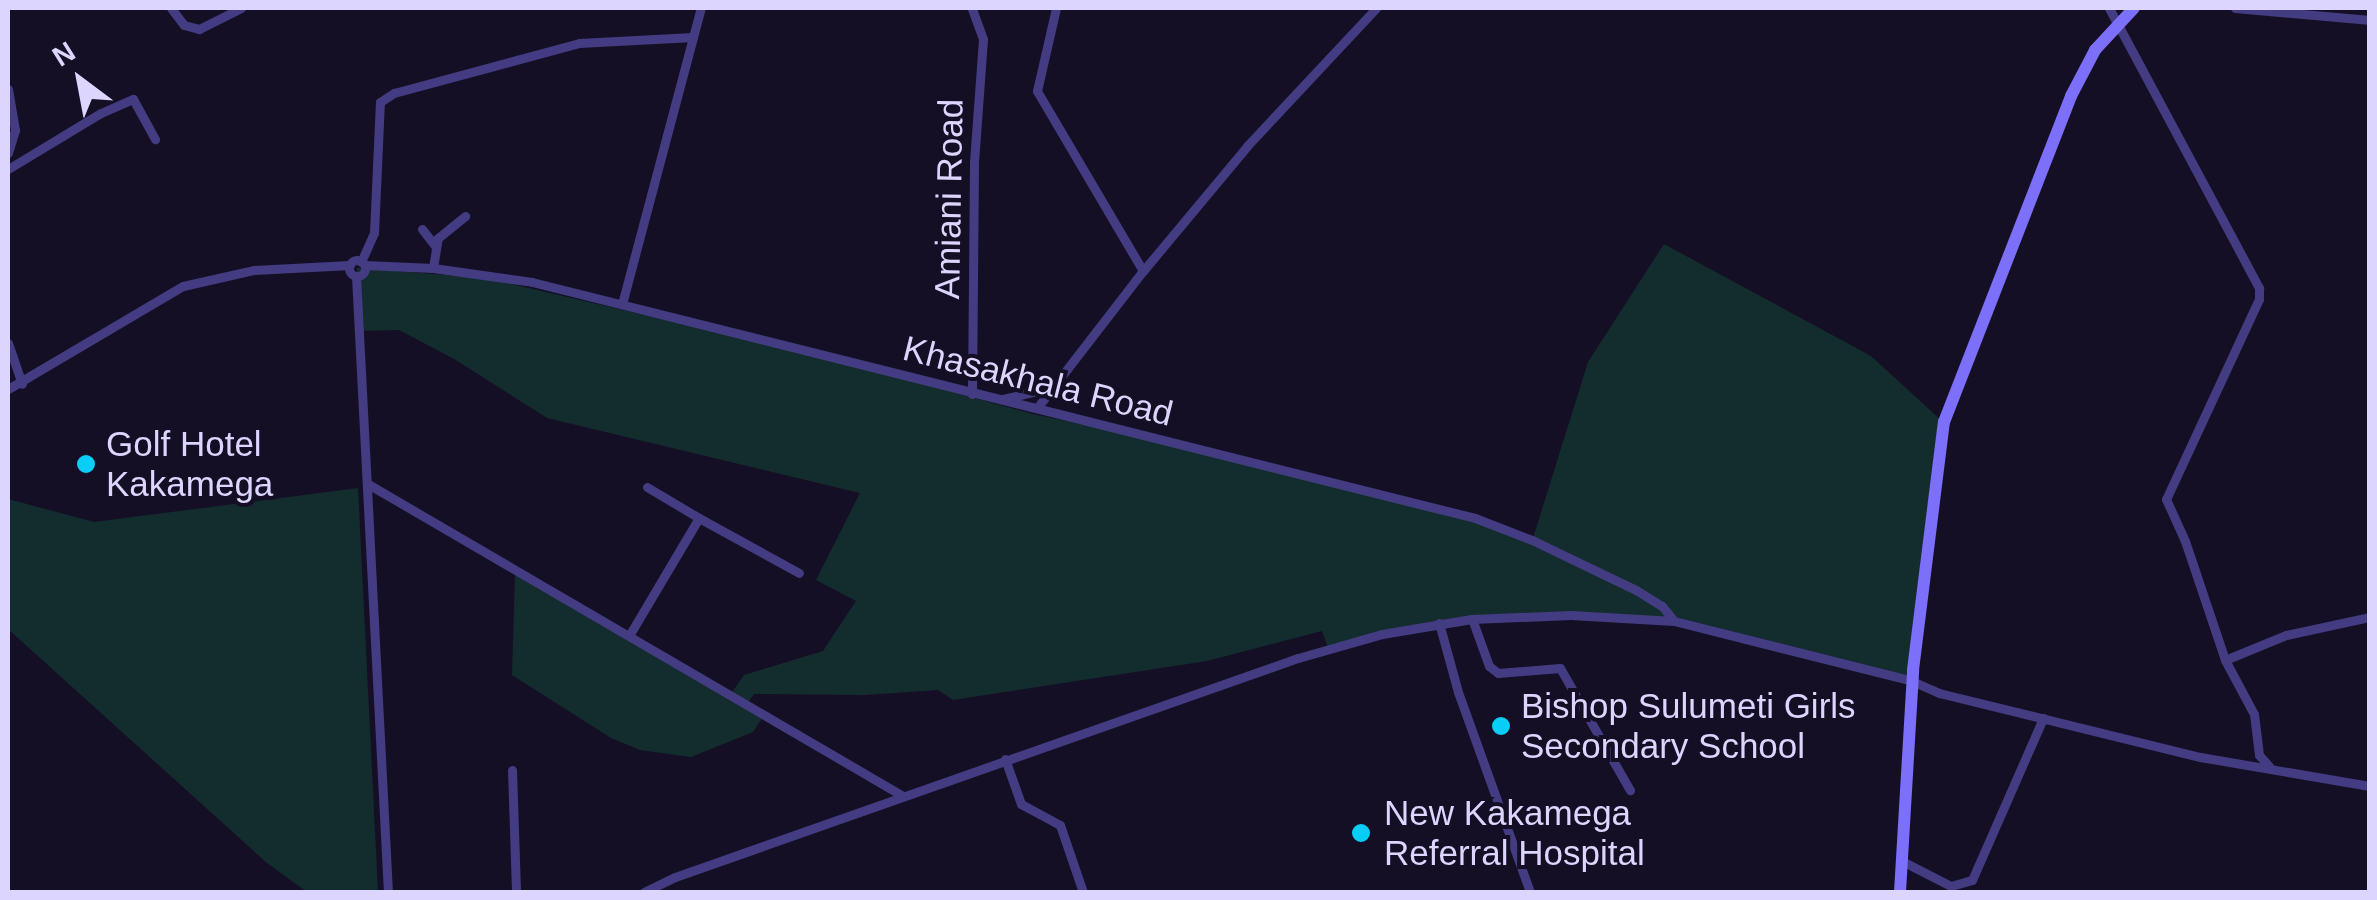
<!DOCTYPE html>
<html>
<head>
<meta charset="utf-8">
<style>
	body { margin:0 }
	#map { position:relative; width:2377px; height:900px; overflow:hidden; background:#150f25; font-family:Helvetica,sans-serif }
	div>[style] { position:absolute }
	.green>* { inset:0; background:#132d2e }
	.street>* { height:9px; margin:-4.5px; padding:0 4.5px; transform-origin:4.5px; border-radius:4.5px; background:#443c82 }
	.street>.ring { margin:-4.5px; padding:0; box-sizing:content-box; background:none; border:9px solid #443c82; border-radius:50% }
	.secondary>* { height:12px; margin:-6px; padding:0 6px; transform-origin:6px; border-radius:6px; background:#7c6ffa }
	.dots>* { width:28px; height:28px; translate:-50% -50%; box-sizing:border-box; border:5px solid #150f25; border-radius:50% }
	span { translate:-50% -50%; white-space:nowrap; text-align:center; line-height:1.15; -webkit-text-stroke:8px #150f25; paint-order:stroke }
	.street-label { font-size:35px; color:#dcd5fe }
	.poi-label { font-size:35px; color:#dcd5fe }
	.left { translate:0 -50%; text-align:left }
	.frame { position:absolute; inset:0; border:10px solid #dcd5fe; pointer-events:none }
	.north { position:absolute; left:30px; top:30px; width:100px; height:100px; -webkit-text-stroke:8px #150f25; paint-order:stroke; rotate:328deg; font-size:28px; font-weight:700; line-height:40px; text-align:center; color:#dcd5fe }
	.north::after { content:''; display:block; margin:auto; width:35px; height:45px; background:#dcd5fe; clip-path:polygon(50% 0,100% 100%,50% 72%,0 100%) }
</style>
</head>
<body>
<div id="map">
	<div class="green">
		<div style="clip-path:polygon(1664px 244px,1871px 356px,1943px 422px,1912px 681px,1676px 619px,1464px 618px,1328px 648px,1322px 631px,1207px 661px,953px 700px,938px 690px,865px 695px,754px 694px,747px 704px,765px 714px,753px 732px,691px 757px,640px 750px,611px 738px,512px 675px,515px 574px,728px 698px,744px 675px,823px 651px,856px 601px,816px 580px,860px 493px,547px 418px,456px 360px,399px 330px,358px 331px,357px 268px,485px 278px,821px 356px,1033px 414px,1257px 462px,1533px 538px,1588px 362px)"></div>
		<div style="clip-path:polygon(358px 488px,378px 892px,307px 892px,267px 863px,8px 629px,8px 499px,94px 522px)"></div>
	</div>
	<div class="street">
		<div style="left:171px;top:8px;width:21px;rotate:53deg"></div>
		<div style="left:184px;top:25px;width:16px;rotate:15deg"></div>
		<div style="left:199px;top:29px;width:47px;rotate:-26.6deg"></div>
		<div style="left:1056px;top:8px;width:85px;rotate:102.9deg"></div>
		<div style="left:1037px;top:91px;width:209px;rotate:59.5deg"></div>
		<div style="left:2109px;top:8px;width:318px;rotate:61.8deg"></div>
		<div style="left:2259px;top:288px;width:11px;rotate:90deg"></div>
		<div style="left:2259px;top:299px;width:221px;rotate:114.9deg"></div>
		<div style="left:2166px;top:499px;width:46px;rotate:65.7deg"></div>
		<div style="left:2185px;top:541px;width:126px;rotate:71.4deg"></div>
		<div style="left:2225px;top:660px;width:61px;rotate:61.8deg"></div>
		<div style="left:2254px;top:714px;width:41px;rotate:83deg"></div>
		<div style="left:2259px;top:755px;width:15px;rotate:48deg"></div>
		<div style="left:2235px;top:8px;width:136px;rotate:5.1deg"></div>
		<div style="left:8px;top:89px;width:42px;rotate:80.3deg"></div>
		<div style="left:15px;top:130px;width:24px;rotate:107deg"></div>
		<div style="left:8px;top:169px;width:109px;rotate:-31.1deg"></div>
		<div style="left:101px;top:113px;width:35px;rotate:-24deg"></div>
		<div style="left:133px;top:99px;width:46px;rotate:61.2deg"></div>
		<div style="left:422px;top:229px;width:23px;rotate:52deg"></div>
		<div class="ring" style="left:349px;top:260px;width:7px;height:7px"></div>
		<div style="left:361px;top:262px;width:32px;rotate:-66deg"></div>
		<div style="left:374px;top:233px;width:131px;rotate:-87.4deg"></div>
		<div style="left:380px;top:102px;width:17px;rotate:-33deg"></div>
		<div style="left:394px;top:93px;width:192px;rotate:-15.1deg"></div>
		<div style="left:579px;top:43px;width:114px;rotate:-3deg"></div>
		<div style="left:365px;top:265px;width:68px;rotate:2.5deg"></div>
		<div style="left:433px;top:268px;width:100px;rotate:8deg"></div>
		<div style="left:532px;top:282px;width:972px;rotate:14.05deg"></div>
		<div style="left:1475px;top:518px;width:61px;rotate:21.1deg"></div>
		<div style="left:1532px;top:540px;width:115px;rotate:25.7deg"></div>
		<div style="left:1636px;top:590px;width:31px;rotate:32deg"></div>
		<div style="left:1662px;top:606px;width:19px;rotate:51deg"></div>
		<div style="left:433px;top:268px;width:30px;rotate:-81deg"></div>
		<div style="left:438px;top:238px;width:35px;rotate:-39deg"></div>
		<div style="left:356px;top:276px;width:617px;rotate:87.03deg"></div>
		<div style="left:622px;top:304px;width:306px;rotate:-75.1deg"></div>
		<div style="left:8px;top:343px;width:43px;rotate:71.1deg"></div>
		<div style="left:8px;top:389px;width:203px;rotate:-30.5deg"></div>
		<div style="left:183px;top:286px;width:73px;rotate:-12.7deg"></div>
		<div style="left:254px;top:270px;width:96px;rotate:-3deg"></div>
		<div style="left:972px;top:394px;width:232px;rotate:-89.5deg"></div>
		<div style="left:974px;top:162px;width:123px;rotate:-85.8deg"></div>
		<div style="left:983px;top:39px;width:33px;rotate:-110deg"></div>
		<div style="left:1003px;top:399px;width:47px;rotate:-13.4deg"></div>
		<div style="left:1037px;top:408px;width:173px;rotate:-52.3deg"></div>
		<div style="left:1143px;top:271px;width:163px;rotate:-50.2deg"></div>
		<div style="left:1247px;top:146px;width:189px;rotate:-46.9deg"></div>
		<div style="left:368px;top:484px;width:619px;rotate:30.25deg"></div>
		<div style="left:647px;top:487px;width:61px;rotate:30.8deg"></div>
		<div style="left:1472px;top:619px;width:50px;rotate:70.1deg"></div>
		<div style="left:1489px;top:666px;width:11px;rotate:38deg"></div>
		<div style="left:1498px;top:673px;width:62px;rotate:-4.6deg"></div>
		<div style="left:1560px;top:668px;width:141px;rotate:60.2deg"></div>
		<div style="left:1439px;top:623px;width:72px;rotate:74.6deg"></div>
		<div style="left:1458px;top:692px;width:213px;rotate:70.2deg"></div>
		<div style="left:630px;top:634px;width:135px;rotate:-59.3deg"></div>
		<div style="left:699px;top:518px;width:114px;rotate:28.8deg"></div>
		<div style="left:2225px;top:660px;width:66px;rotate:-22.3deg"></div>
		<div style="left:2286px;top:635px;width:86px;rotate:-12.1deg"></div>
		<div style="left:1005px;top:759px;width:48px;rotate:70.4deg"></div>
		<div style="left:1021px;top:804px;width:44px;rotate:28.3deg"></div>
		<div style="left:1060px;top:825px;width:71px;rotate:71.1deg"></div>
		<div style="left:512px;top:770px;width:122px;rotate:88.1deg"></div>
		<div style="left:1904px;top:862px;width:53px;rotate:27.1deg"></div>
		<div style="left:1951px;top:886px;width:22px;rotate:-16deg"></div>
		<div style="left:1972px;top:880px;width:177px;rotate:-66.3deg"></div>
		<div style="left:644px;top:892px;width:34px;rotate:-26deg"></div>
		<div style="left:675px;top:877px;width:660px;rotate:-19.37deg"></div>
		<div style="left:1298px;top:658px;width:87px;rotate:-15.9deg"></div>
		<div style="left:1382px;top:634px;width:91px;rotate:-9.5deg"></div>
		<div style="left:1472px;top:619px;width:99px;rotate:-2.3deg"></div>
		<div style="left:1571px;top:615px;width:103px;rotate:3.3deg"></div>
		<div style="left:1674px;top:621px;width:245px;rotate:14.1deg"></div>
		<div style="left:1912px;top:681px;width:30px;rotate:24deg"></div>
		<div style="left:1939px;top:693px;width:269px;rotate:13.8deg"></div>
		<div style="left:2200px;top:757px;width:172px;rotate:9.7deg"></div>
	</div>
	<div class="secondary">
		<div style="left:1900px;top:892px;width:222px;rotate:-86.6deg"></div>
		<div style="left:1913px;top:670px;width:250px;rotate:-82.9deg"></div>
		<div style="left:1944px;top:422px;width:350px;rotate:-68.7deg"></div>
		<div style="left:2071px;top:96px;width:52px;rotate:-62.4deg"></div>
		<div style="left:2095px;top:50px;width:57px;rotate:-47.1deg"></div>
	</div>
	<div class="dots">
		<div style="left:86px;top:464px;background:#08cdf6"></div>
		<div style="left:1501px;top:726px;background:#08cdf6"></div>
		<div style="left:1361px;top:833px;background:#08cdf6"></div>
	</div>
	<div class="street-label">
		<span style="left:949px;top:199px;rotate:-89deg">Amiani Road</span>
		<span style="left:1038px;top:381px;rotate:14deg">Khasakhala Road</span>
	</div>
	<div class="poi-label">
		<span class="left" style="left:106px;top:464px">Golf Hotel<br>Kakamega</span>
		<span class="left" style="left:1521px;top:726px">Bishop Sulumeti Girls<br>Secondary School</span>
		<span class="left" style="left:1384px;top:833px">New Kakamega<br>Referral Hospital</span>
	</div>
	<div class="frame"></div>
	<div class="north">N</div>
</div>
</body>
</html>
